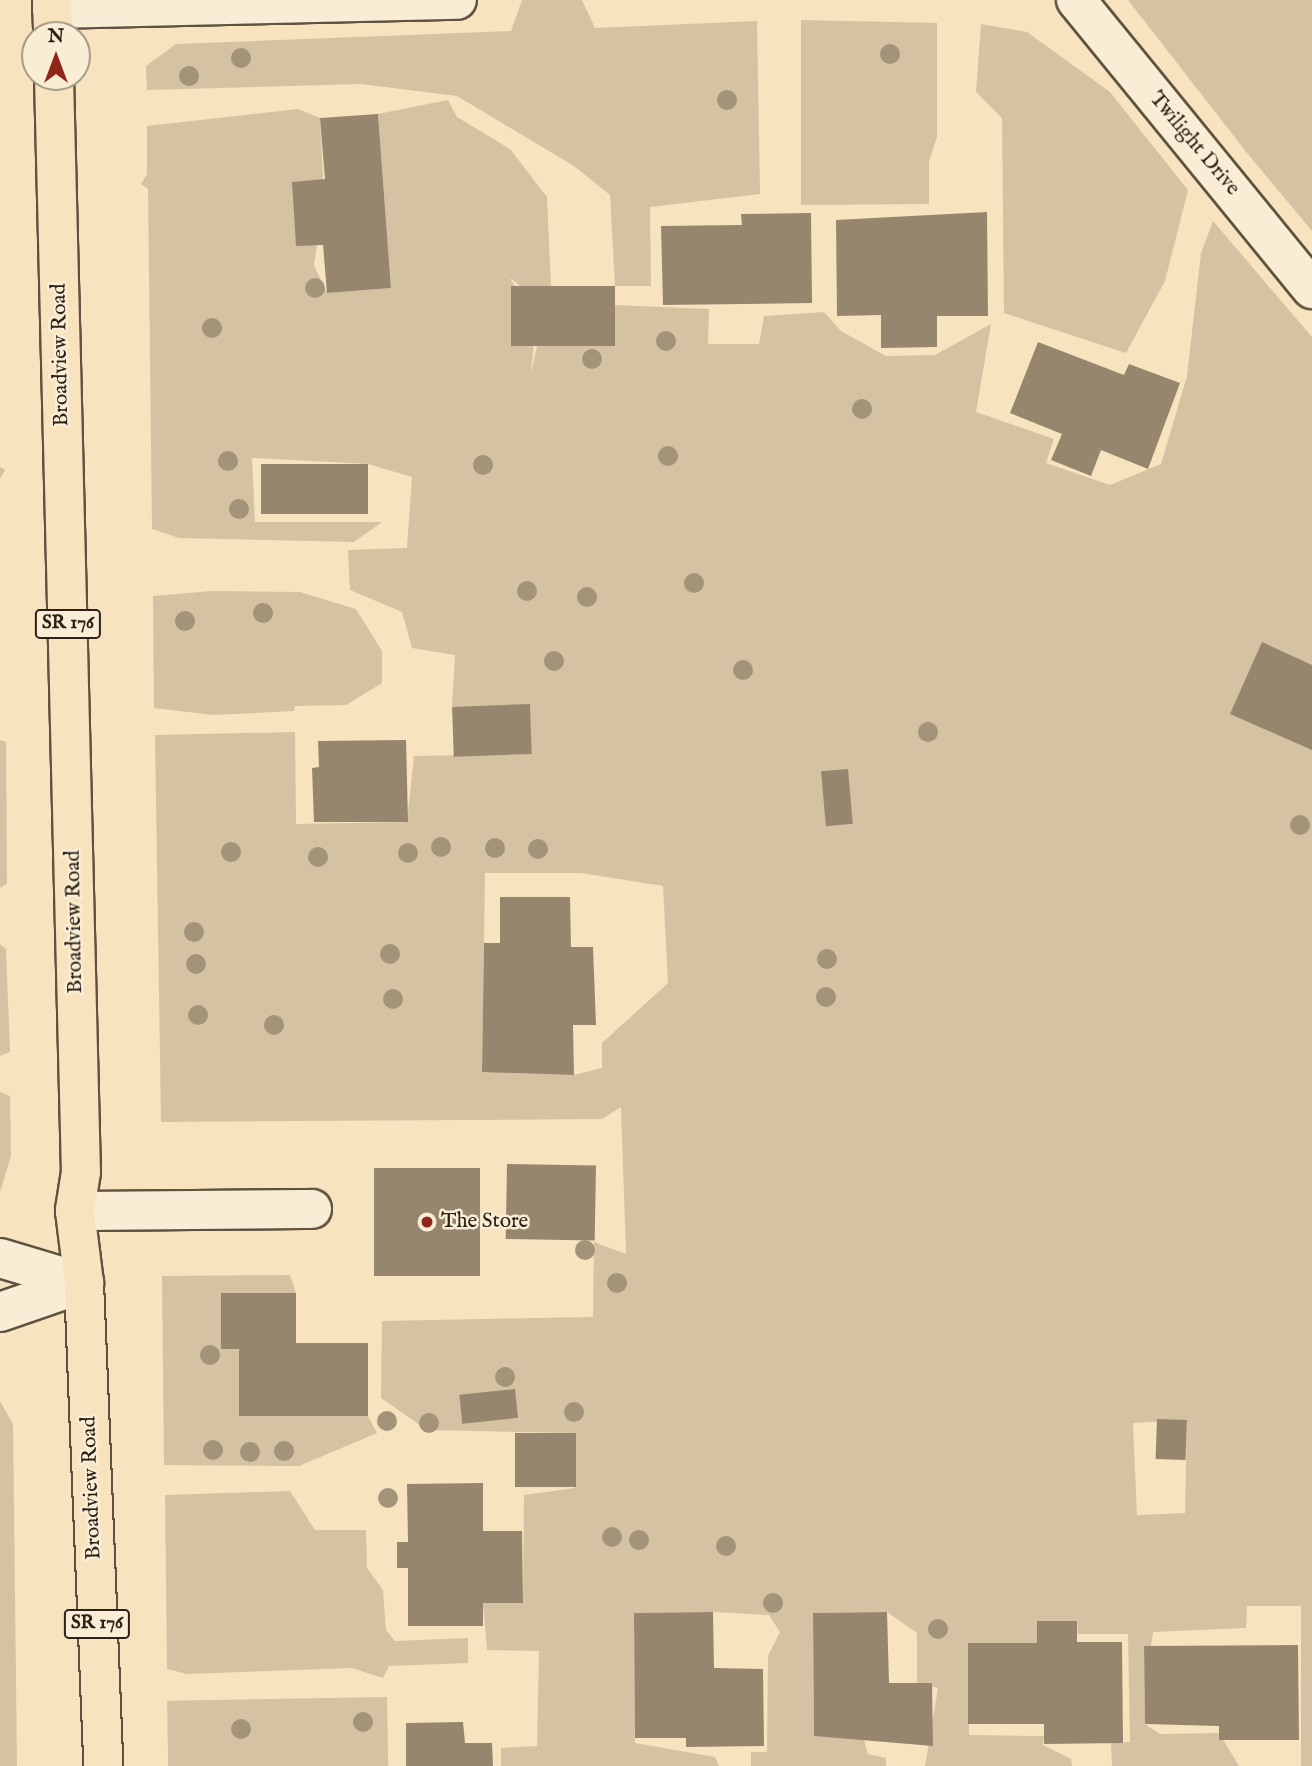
<!DOCTYPE html>
<html>
<head>
<meta charset="utf-8">
<style>
	body { margin:0 }
	#map { position:relative; width:1312px; height:1766px; overflow:hidden; background:#f8e3bf; font-family:"IM FELL English",serif }
	div>[style] { position:absolute }
	.green>* { inset:0; background:#d5c2a2; transform-origin:0 0 }
	.building>* { inset:0; background:#96866e; transform-origin:0 0 }
	.roads { filter:drop-shadow(2px 0 #5e5240) drop-shadow(-2px 0 #5e5240) drop-shadow(0 2px #5e5240) drop-shadow(0 -2px #5e5240) }
	.minor>* { height:38px; margin:-19px; padding:0 19px; transform-origin:19px; border-radius:19px; background:#faedd5 }
	.major>* { height:38px; margin:-19px; padding:0 19px; transform-origin:19px; border-radius:19px; background:#f8e3bf }
	.trees>* { width:20px; height:20px; margin:-10px; border-radius:50%; background:#a39379 }
	.dots>* { width:19px; height:19px; translate:-50% -50%; box-sizing:border-box; border:4px solid #faedd5; border-radius:50% }
	span { translate:-50% -50%; white-space:nowrap; text-align:center; line-height:1.15; -webkit-text-stroke:5px #faedd5; paint-order:stroke }
	.shield-label span { padding:2px 5px; background:#faedd5; border:2px solid; border-radius:5px; -webkit-text-stroke-width:0 }
	.shield-label { font-size:19px; color:#2b2116; font-weight:700 }
	.street-label { font-size:21px; color:#2b2116 }
	.poi-label { font-size:21px; color:#2b2116 }
	.left { translate:0 -50%; text-align:left }
	.north { position:absolute; left:21px; top:21px; width:70px; height:70px; box-sizing:border-box; background:#faedd5; border:2px solid #a79b89; border-radius:50%; rotate:0deg; font-size:19px; font-weight:700; line-height:28px; text-align:center; color:#2b2116 }
	.north::after { content:''; display:block; margin:auto; width:24px; height:32px; background:#8f2418; clip-path:polygon(50% 0,100% 100%,50% 72%,0 100%) }
</style>
</head>
<body>
<div id="map">
	<div class="green">
		<div style="clip-path:polygon(522px 0,582px 0,595px 28px,757px 21px,760px 194px,650px 207px,651px 286px,615px 286px,610px 195px,574px 166px,457px 96px,361px 84px,147px 90px,146px 66px,176px 44px,511px 31px)"></div>
		<div style="clip-path:polygon(1128px 0,1312px 0,1312px 231px,1247px 153px)"></div>
		<div style="clip-path:polygon(801px 20px,937px 23px,937px 137px,929px 161px,929px 204px,801px 205px)"></div>
		<div style="clip-path:polygon(981px 24px,1027px 32px,1110px 92px,1188px 190px,1165px 281px,1126px 353px,1004px 313px,1002px 118px,976px 92px)"></div>
		<div style="clip-path:polygon(evenodd,448px 100px,457px 117px,510px 149px,547px 197px,551px 286px,520px 286px,510px 278px,536px 322px,531px 373px,537px 346px,615px 346px,615px 305px,709px 309px,708px 344px,759px 344px,764px 316px,824px 312px,841px 331px,886px 356px,935px 355px,991px 324px,976px 412px,1054px 439px,1046px 463px,1110px 485px,1161px 464px,1187px 376px,1201px 253px,1213px 221px,1312px 337px,1312px 1766px,1301px 1766px,1301px 1606px,1247px 1606px,1246px 1628px,1153px 1632px,1151px 1646px,1144px 1647px,1145px 1724px,1160px 1734px,1219px 1733px,1239px 1766px,1112px 1766px,1111px 1743px,1130px 1742px,1128px 1634px,1078px 1634px,1077px 1622px,1037px 1643px,968px 1643px,969px 1735px,1044px 1736px,1043px 1745px,1071px 1759px,1072px 1766px,925px 1766px,938px 1688px,917px 1683px,917px 1633px,887px 1612px,813px 1613px,814px 1736px,863px 1737px,868px 1754px,886px 1758px,886px 1766px,751px 1766px,751px 1752px,767px 1752px,768px 1656px,780px 1632px,769px 1615px,713px 1612px,634px 1613px,635px 1743px,715px 1757px,719px 1766px,501px 1766px,501px 1748px,537px 1746px,539px 1651px,487px 1650px,483px 1603px,523px 1602px,524px 1495px,575px 1488px,575px 1433px,427px 1430px,381px 1398px,382px 1321px,593px 1317px,594px 1242px,626px 1254px,621px 1107px,602px 1119px,161px 1122px,155px 735px,295px 732px,296px 824px,407px 822px,414px 756px,531px 754px,530px 705px,452px 706px,455px 655px,412px 648px,402px 612px,350px 590px,348px 550px,407px 548px,412px 477px,368px 464px,252px 458px,255px 522px,382px 522px,354px 542px,179px 538px,152px 529px,148px 189px,141px 184px,147px 174px,147px 126px,298px 109px,320px 118px,324px 198px,314px 265px,327px 293px,391px 288px,378px 114px,448px 100px,485px 873px,581px 873px,663px 886px,668px 983px,602px 1043px,602px 1068px,574px 1075px,482px 1071px,485px 873px,448px 100px,1187px 1420px,1185px 1513px,1137px 1515px,1133px 1423px,1187px 1420px)"></div>
		<div style="left:0;top:467px;width:6px;height:207px;rotate:31deg"></div>
		<div style="clip-path:polygon(212px 591px,300px 592px,356px 609px,382px 651px,382px 683px,346px 705px,295px 706px,294px 711px,213px 715px,154px 708px,153px 596px)"></div>
		<div style="clip-path:polygon(0 740px,6px 742px,7px 884px,0 888px)"></div>
		<div style="clip-path:polygon(0 944px,6px 949px,10px 1052px,0 1056px)"></div>
		<div style="clip-path:polygon(0 1092px,10px 1096px,11px 1156px,0 1192px)"></div>
		<div style="clip-path:polygon(290px 1275px,296px 1293px,221px 1294px,221px 1349px,239px 1349px,239px 1416px,368px 1416px,377px 1433px,299px 1466px,164px 1465px,162px 1276px)"></div>
		<div style="clip-path:polygon(0 1401px,13px 1424px,17px 1766px,0 1766px)"></div>
		<div style="clip-path:polygon(290px 1491px,315px 1530px,366px 1530px,367px 1568px,383px 1590px,386px 1630px,395px 1641px,468px 1638px,468px 1663px,389px 1666px,383px 1678px,352px 1668px,187px 1674px,167px 1669px,165px 1495px)"></div>
		<div style="left:387px;top:1697px;width:69px;height:220px;rotate:89deg"></div>
	</div>
	<div class="building">
		<div style="clip-path:polygon(378px 114px,391px 288px,327px 293px,323px 245px,296px 246px,292px 182px,325px 179px,320px 118px)"></div>
		<div style="clip-path:polygon(987px 212px,988px 316px,937px 316px,937px 347px,881px 348px,881px 315px,837px 316px,836px 220px)"></div>
		<div style="clip-path:polygon(811px 213px,812px 303px,663px 305px,661px 226px,742px 225px,741px 214px)"></div>
		<div style="left:511px;top:286px;width:104px;height:60px"></div>
		<div style="clip-path:polygon(1038px 342px,1124px 375px,1129px 364px,1180px 383px,1148px 469px,1101px 450px,1091px 476px,1051px 460px,1062px 434px,1010px 413px)"></div>
		<div style="left:368px;top:464px;width:50px;height:107px;rotate:90deg"></div>
		<div style="clip-path:polygon(1262px 642px,1312px 665px,1312px 750px,1230px 714px)"></div>
		<div style="left:530px;top:704px;width:50px;height:78px;rotate:88deg"></div>
		<div style="clip-path:polygon(406px 740px,408px 822px,314px 822px,312px 768px,319px 767px,318px 741px)"></div>
		<div style="left:848px;top:769px;width:55px;height:27px;rotate:85deg"></div>
		<div style="clip-path:polygon(500px 897px,570px 897px,571px 947px,593px 947px,596px 1025px,573px 1025px,574px 1075px,482px 1072px,484px 943px,500px 943px)"></div>
		<div style="left:507px;top:1164px;width:89px;height:75px;rotate:1deg"></div>
		<div style="left:374px;top:1168px;width:106px;height:108px"></div>
		<div style="clip-path:polygon(221px 1293px,296px 1293px,296px 1343px,368px 1343px,368px 1416px,239px 1416px,239px 1349px,221px 1349px)"></div>
		<div style="left:515px;top:1389px;width:29px;height:56px;rotate:84deg"></div>
		<div style="left:1157px;top:1419px;width:30px;height:40px;rotate:2deg"></div>
		<div style="left:515px;top:1433px;width:61px;height:54px"></div>
		<div style="clip-path:polygon(483px 1483px,483px 1531px,522px 1531px,523px 1603px,483px 1603px,483px 1626px,408px 1626px,408px 1568px,397px 1568px,397px 1542px,408px 1542px,407px 1484px)"></div>
		<div style="clip-path:polygon(713px 1612px,714px 1668px,763px 1669px,764px 1746px,686px 1747px,686px 1738px,635px 1738px,634px 1613px)"></div>
		<div style="clip-path:polygon(887px 1612px,889px 1683px,932px 1683px,933px 1746px,814px 1736px,813px 1613px)"></div>
		<div style="clip-path:polygon(1037px 1621px,1077px 1621px,1077px 1642px,1122px 1642px,1123px 1743px,1044px 1744px,1044px 1724px,968px 1724px,968px 1643px,1037px 1643px)"></div>
		<div style="clip-path:polygon(1298px 1645px,1299px 1740px,1219px 1740px,1219px 1726px,1145px 1724px,1144px 1646px)"></div>
		<div style="clip-path:polygon(463px 1722px,465px 1743px,492px 1743px,493px 1766px,406px 1766px,406px 1723px)"></div>
	</div>
	<div class="roads">
		<div class="minor">
			<div style="left:1076px;top:0;width:373px;rotate:50.8deg"></div>
			<div style="left:52px;top:9px;width:405px;rotate:-1.3deg"></div>
			<div style="left:75px;top:1211px;width:237px;rotate:-0.5deg"></div>
			<div style="left:0;top:1258px;width:88px;rotate:16.6deg"></div>
			<div style="left:0;top:1312px;width:89px;rotate:-19deg"></div>
		</div>
		<div class="major">
			<div style="left:52px;top:0;width:35px;rotate:88deg"></div>
			<div style="left:54px;top:77px;width:1095px;rotate:88.59deg"></div>
			<div style="left:81px;top:1172px;width:39px;rotate:99deg"></div>
			<div style="left:75px;top:1211px;width:73px;rotate:82.9deg"></div>
			<div style="left:84px;top:1283px;width:483px;rotate:87.7deg"></div>
		</div>
	</div>
	<div class="trees">
		<div style="left:890px;top:54px"></div>
		<div style="left:241px;top:58px"></div>
		<div style="left:189px;top:76px"></div>
		<div style="left:727px;top:100px"></div>
		<div style="left:315px;top:288px"></div>
		<div style="left:212px;top:328px"></div>
		<div style="left:666px;top:341px"></div>
		<div style="left:592px;top:359px"></div>
		<div style="left:862px;top:409px"></div>
		<div style="left:668px;top:456px"></div>
		<div style="left:228px;top:461px"></div>
		<div style="left:483px;top:465px"></div>
		<div style="left:239px;top:509px"></div>
		<div style="left:694px;top:583px"></div>
		<div style="left:527px;top:591px"></div>
		<div style="left:587px;top:597px"></div>
		<div style="left:263px;top:613px"></div>
		<div style="left:185px;top:621px"></div>
		<div style="left:554px;top:661px"></div>
		<div style="left:743px;top:670px"></div>
		<div style="left:928px;top:732px"></div>
		<div style="left:1300px;top:825px"></div>
		<div style="left:441px;top:847px"></div>
		<div style="left:495px;top:848px"></div>
		<div style="left:538px;top:849px"></div>
		<div style="left:231px;top:852px"></div>
		<div style="left:408px;top:853px"></div>
		<div style="left:318px;top:857px"></div>
		<div style="left:194px;top:932px"></div>
		<div style="left:390px;top:954px"></div>
		<div style="left:827px;top:959px"></div>
		<div style="left:196px;top:964px"></div>
		<div style="left:826px;top:997px"></div>
		<div style="left:393px;top:999px"></div>
		<div style="left:198px;top:1015px"></div>
		<div style="left:274px;top:1025px"></div>
		<div style="left:585px;top:1250px"></div>
		<div style="left:617px;top:1283px"></div>
		<div style="left:210px;top:1355px"></div>
		<div style="left:505px;top:1377px"></div>
		<div style="left:574px;top:1412px"></div>
		<div style="left:387px;top:1421px"></div>
		<div style="left:429px;top:1423px"></div>
		<div style="left:213px;top:1450px"></div>
		<div style="left:284px;top:1451px"></div>
		<div style="left:250px;top:1452px"></div>
		<div style="left:388px;top:1498px"></div>
		<div style="left:612px;top:1537px"></div>
		<div style="left:639px;top:1540px"></div>
		<div style="left:726px;top:1546px"></div>
		<div style="left:773px;top:1603px"></div>
		<div style="left:938px;top:1629px"></div>
		<div style="left:363px;top:1722px"></div>
		<div style="left:241px;top:1729px"></div>
	</div>
	<div class="dots">
		<div style="left:427px;top:1222px;background:#8f2418"></div>
	</div>
	<div class="shield-label">
		<span style="left:68px;top:624px">SR 176</span>
		<span style="left:97px;top:1624px">SR 176</span>
	</div>
	<div class="street-label">
		<span style="left:1194px;top:144px;rotate:50deg">Twilight Drive</span>
		<span style="left:61px;top:355px;rotate:-91deg">Broadview Road</span>
		<span style="left:75px;top:922px;rotate:-91deg">Broadview Road</span>
		<span style="left:92px;top:1488px;rotate:-92deg">Broadview Road</span>
	</div>
	<div class="poi-label">
		<span class="left" style="left:441px;top:1222px">The Store</span>
	</div>
	<div class="north">N</div>
</div>
</body>
</html>
